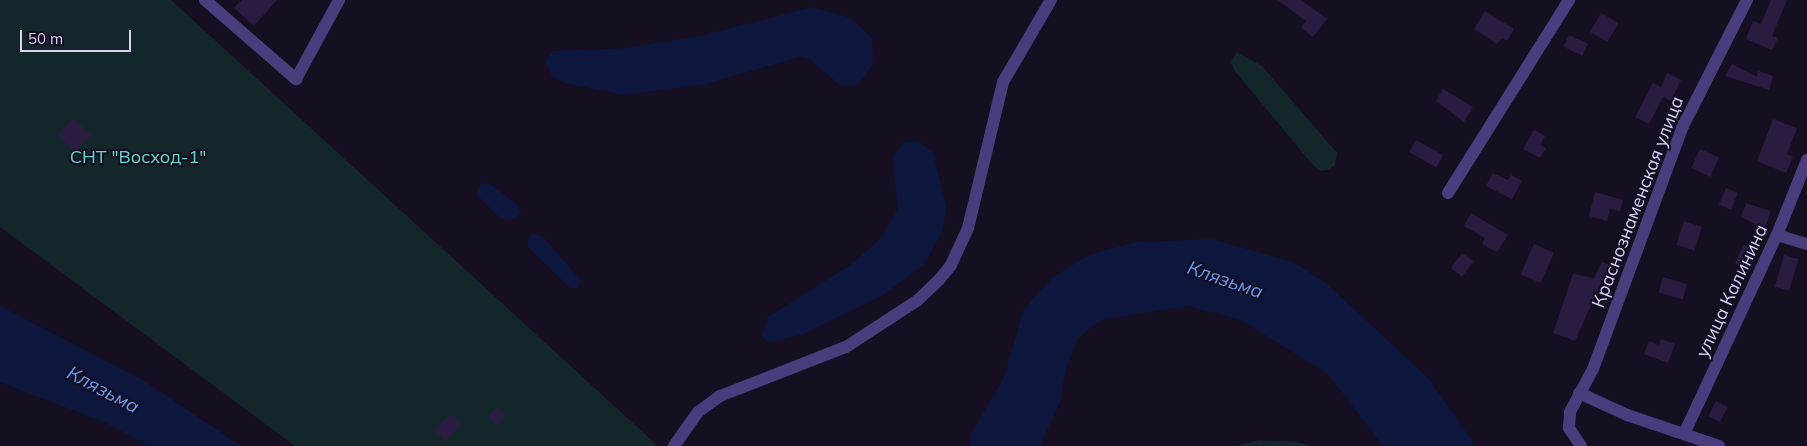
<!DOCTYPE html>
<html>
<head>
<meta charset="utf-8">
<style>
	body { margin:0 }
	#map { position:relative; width:1807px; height:446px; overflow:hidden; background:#150f21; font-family:Mulish,sans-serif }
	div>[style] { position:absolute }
	.green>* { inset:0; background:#13272b }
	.water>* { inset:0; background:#0d163d }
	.building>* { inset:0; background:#2a1c41; transform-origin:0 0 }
	.minor>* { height:12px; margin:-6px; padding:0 6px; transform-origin:6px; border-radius:6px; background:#4b3d7d }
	span { translate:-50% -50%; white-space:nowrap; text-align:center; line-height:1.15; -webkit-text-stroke:4px #150f21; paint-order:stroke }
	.park-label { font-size:18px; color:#64d7ce }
	.street-label { font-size:18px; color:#ded2fc }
	.water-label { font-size:19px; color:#689bf5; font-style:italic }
	.scale { position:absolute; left:20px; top:30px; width:111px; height:22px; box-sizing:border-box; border:2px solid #ded2fc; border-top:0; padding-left:6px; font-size:15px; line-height:18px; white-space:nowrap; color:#ded2fc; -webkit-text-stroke:4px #150f21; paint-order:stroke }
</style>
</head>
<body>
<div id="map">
	<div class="green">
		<div style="clip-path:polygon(0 0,171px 0,658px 446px,295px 446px,0 227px)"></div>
		<div style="clip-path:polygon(1237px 52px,1262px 66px,1337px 153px,1335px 165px,1328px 170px,1320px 171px,1312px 164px,1235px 71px,1231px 62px)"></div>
		<div style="clip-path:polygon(1259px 440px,1297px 442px,1311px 446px,1235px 446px)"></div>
	</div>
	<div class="water">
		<div style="clip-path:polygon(812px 7px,851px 18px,872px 38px,873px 63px,859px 84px,842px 87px,811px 60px,799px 57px,706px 84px,624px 95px,564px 83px,552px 76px,545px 61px,552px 51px,625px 48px,704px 35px)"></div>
		<div style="clip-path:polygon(918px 141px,933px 152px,946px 206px,943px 230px,924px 265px,883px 295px,804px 334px,768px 342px,762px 336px,768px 317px,849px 266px,880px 239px,898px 209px,892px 157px,904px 142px)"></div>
		<div style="clip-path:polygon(481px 183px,490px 184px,518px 205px,521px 214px,511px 220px,500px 218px,476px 194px)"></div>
		<div style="clip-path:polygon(533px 234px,543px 237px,581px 280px,578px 288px,570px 288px,528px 247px,528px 237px)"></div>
		<div style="clip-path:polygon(1212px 239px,1293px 262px,1326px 283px,1428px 378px,1476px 446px,1383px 446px,1328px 374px,1241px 320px,1188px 306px,1101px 320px,1078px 338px,1066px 369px,1060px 402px,1040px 446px,970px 446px,971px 434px,1004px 377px,1024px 308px,1053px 277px,1089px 255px,1136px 242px)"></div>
		<div style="clip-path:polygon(0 306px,143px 380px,241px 446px,149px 446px,106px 423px,0 382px)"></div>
	</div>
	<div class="building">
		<div style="clip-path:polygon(242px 0,277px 0,254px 26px,234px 8px)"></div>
		<div style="clip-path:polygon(1278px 0,1301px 0,1327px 19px,1313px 37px,1301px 28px,1306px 21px)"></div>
		<div style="clip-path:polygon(1771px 0,1787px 0,1772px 36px,1778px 38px,1772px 50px,1746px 39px,1753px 21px,1761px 24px)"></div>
		<div style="clip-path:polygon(1485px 11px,1514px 29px,1507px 41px,1502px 38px,1497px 44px,1474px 29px)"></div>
		<div style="left:1601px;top:13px;width:20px;height:22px;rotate:30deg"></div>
		<div style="left:1569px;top:35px;width:21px;height:13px;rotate:25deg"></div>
		<div style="clip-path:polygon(1732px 64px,1757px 77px,1758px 71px,1773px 76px,1769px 90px,1725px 76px)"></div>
		<div style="clip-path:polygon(1667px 73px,1681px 80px,1671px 101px,1663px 97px,1649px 124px,1635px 117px,1653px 83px,1661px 87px)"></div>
		<div style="clip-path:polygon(1443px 89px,1473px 107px,1464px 122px,1436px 101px)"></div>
		<div style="left:73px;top:118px;width:25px;height:23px;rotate:43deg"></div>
		<div style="clip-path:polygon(1773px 119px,1797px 128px,1787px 154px,1793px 157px,1786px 173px,1757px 161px)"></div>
		<div style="clip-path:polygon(1534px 130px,1545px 136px,1540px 145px,1546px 148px,1540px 158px,1523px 149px)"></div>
		<div style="left:1416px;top:140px;width:31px;height:14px;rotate:29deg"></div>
		<div style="left:1700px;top:149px;width:21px;height:21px;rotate:25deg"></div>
		<div style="clip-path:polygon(1493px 173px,1508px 180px,1511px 175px,1522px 181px,1512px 199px,1486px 186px)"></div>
		<div style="left:1726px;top:188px;width:13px;height:18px;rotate:23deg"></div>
		<div style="clip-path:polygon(1595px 192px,1623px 200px,1620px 211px,1610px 209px,1607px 221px,1589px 216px)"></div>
		<div style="clip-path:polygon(1746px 203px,1771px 211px,1765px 229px,1741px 217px)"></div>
		<div style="clip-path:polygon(1471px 213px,1508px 235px,1497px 252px,1482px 244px,1485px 238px,1464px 226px)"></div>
		<div style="left:1684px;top:221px;width:19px;height:25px;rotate:18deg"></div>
		<div style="left:1534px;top:244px;width:22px;height:33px;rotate:24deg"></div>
		<div style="left:1743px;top:245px;width:15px;height:20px;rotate:23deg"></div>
		<div style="left:1462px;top:253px;width:14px;height:19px;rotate:36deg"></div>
		<div style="left:1784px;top:255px;width:15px;height:33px;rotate:16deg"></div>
		<div style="clip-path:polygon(1602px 262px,1617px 267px,1610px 285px,1601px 283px,1575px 341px,1553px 333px,1573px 274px,1594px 278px)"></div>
		<div style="left:1663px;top:277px;width:25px;height:16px;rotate:16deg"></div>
		<div style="clip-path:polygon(1661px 339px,1675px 344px,1668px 363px,1644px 354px,1649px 341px,1659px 345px)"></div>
		<div style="left:1716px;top:401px;width:13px;height:17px;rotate:27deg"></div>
		<div style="left:497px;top:407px;width:12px;height:14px;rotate:42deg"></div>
		<div style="left:451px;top:413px;width:16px;height:24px;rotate:45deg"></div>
	</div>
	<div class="minor">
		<div style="left:205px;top:0;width:121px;rotate:41deg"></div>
		<div style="left:296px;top:79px;width:90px;rotate:-61.4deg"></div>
		<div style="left:1448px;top:193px;width:228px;rotate:-57.9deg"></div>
		<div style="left:1777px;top:235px;width:31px;rotate:17deg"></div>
		<div style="left:1579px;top:393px;width:53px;rotate:24.6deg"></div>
		<div style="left:1627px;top:415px;width:97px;rotate:18.6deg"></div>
		<div style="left:1684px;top:434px;width:220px;rotate:-65deg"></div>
		<div style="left:1777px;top:235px;width:81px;rotate:-68.2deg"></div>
		<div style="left:674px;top:446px;width:42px;rotate:-54.8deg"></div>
		<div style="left:698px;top:412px;width:27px;rotate:-36deg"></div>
		<div style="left:720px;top:396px;width:135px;rotate:-21.3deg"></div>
		<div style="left:846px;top:347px;width:86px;rotate:-33.1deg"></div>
		<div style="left:918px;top:300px;width:29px;rotate:-44deg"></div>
		<div style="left:939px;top:280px;width:19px;rotate:-51deg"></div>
		<div style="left:951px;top:265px;width:41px;rotate:-65.3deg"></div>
		<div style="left:968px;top:228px;width:150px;rotate:-76.5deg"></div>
		<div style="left:1003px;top:82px;width:95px;rotate:-59.7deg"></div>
		<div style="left:1581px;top:446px;width:22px;rotate:-124deg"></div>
		<div style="left:1569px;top:428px;width:16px;rotate:-86deg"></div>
		<div style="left:1570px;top:412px;width:49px;rotate:-61.9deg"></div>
		<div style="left:1593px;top:369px;width:257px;rotate:-69.7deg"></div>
		<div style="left:1682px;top:128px;width:144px;rotate:-63.1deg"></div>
	</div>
	<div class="park-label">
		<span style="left:138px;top:157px">СНТ "Восход-1"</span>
	</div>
	<div class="street-label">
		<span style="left:1638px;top:202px;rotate:-69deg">Краснознаменская улица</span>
		<span style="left:1732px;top:291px;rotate:-65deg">улица Калинина</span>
	</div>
	<div class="water-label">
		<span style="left:1225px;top:280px;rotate:19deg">Клязьма</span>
		<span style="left:103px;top:390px;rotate:28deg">Клязьма</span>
	</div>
	<div class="scale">50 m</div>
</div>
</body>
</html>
